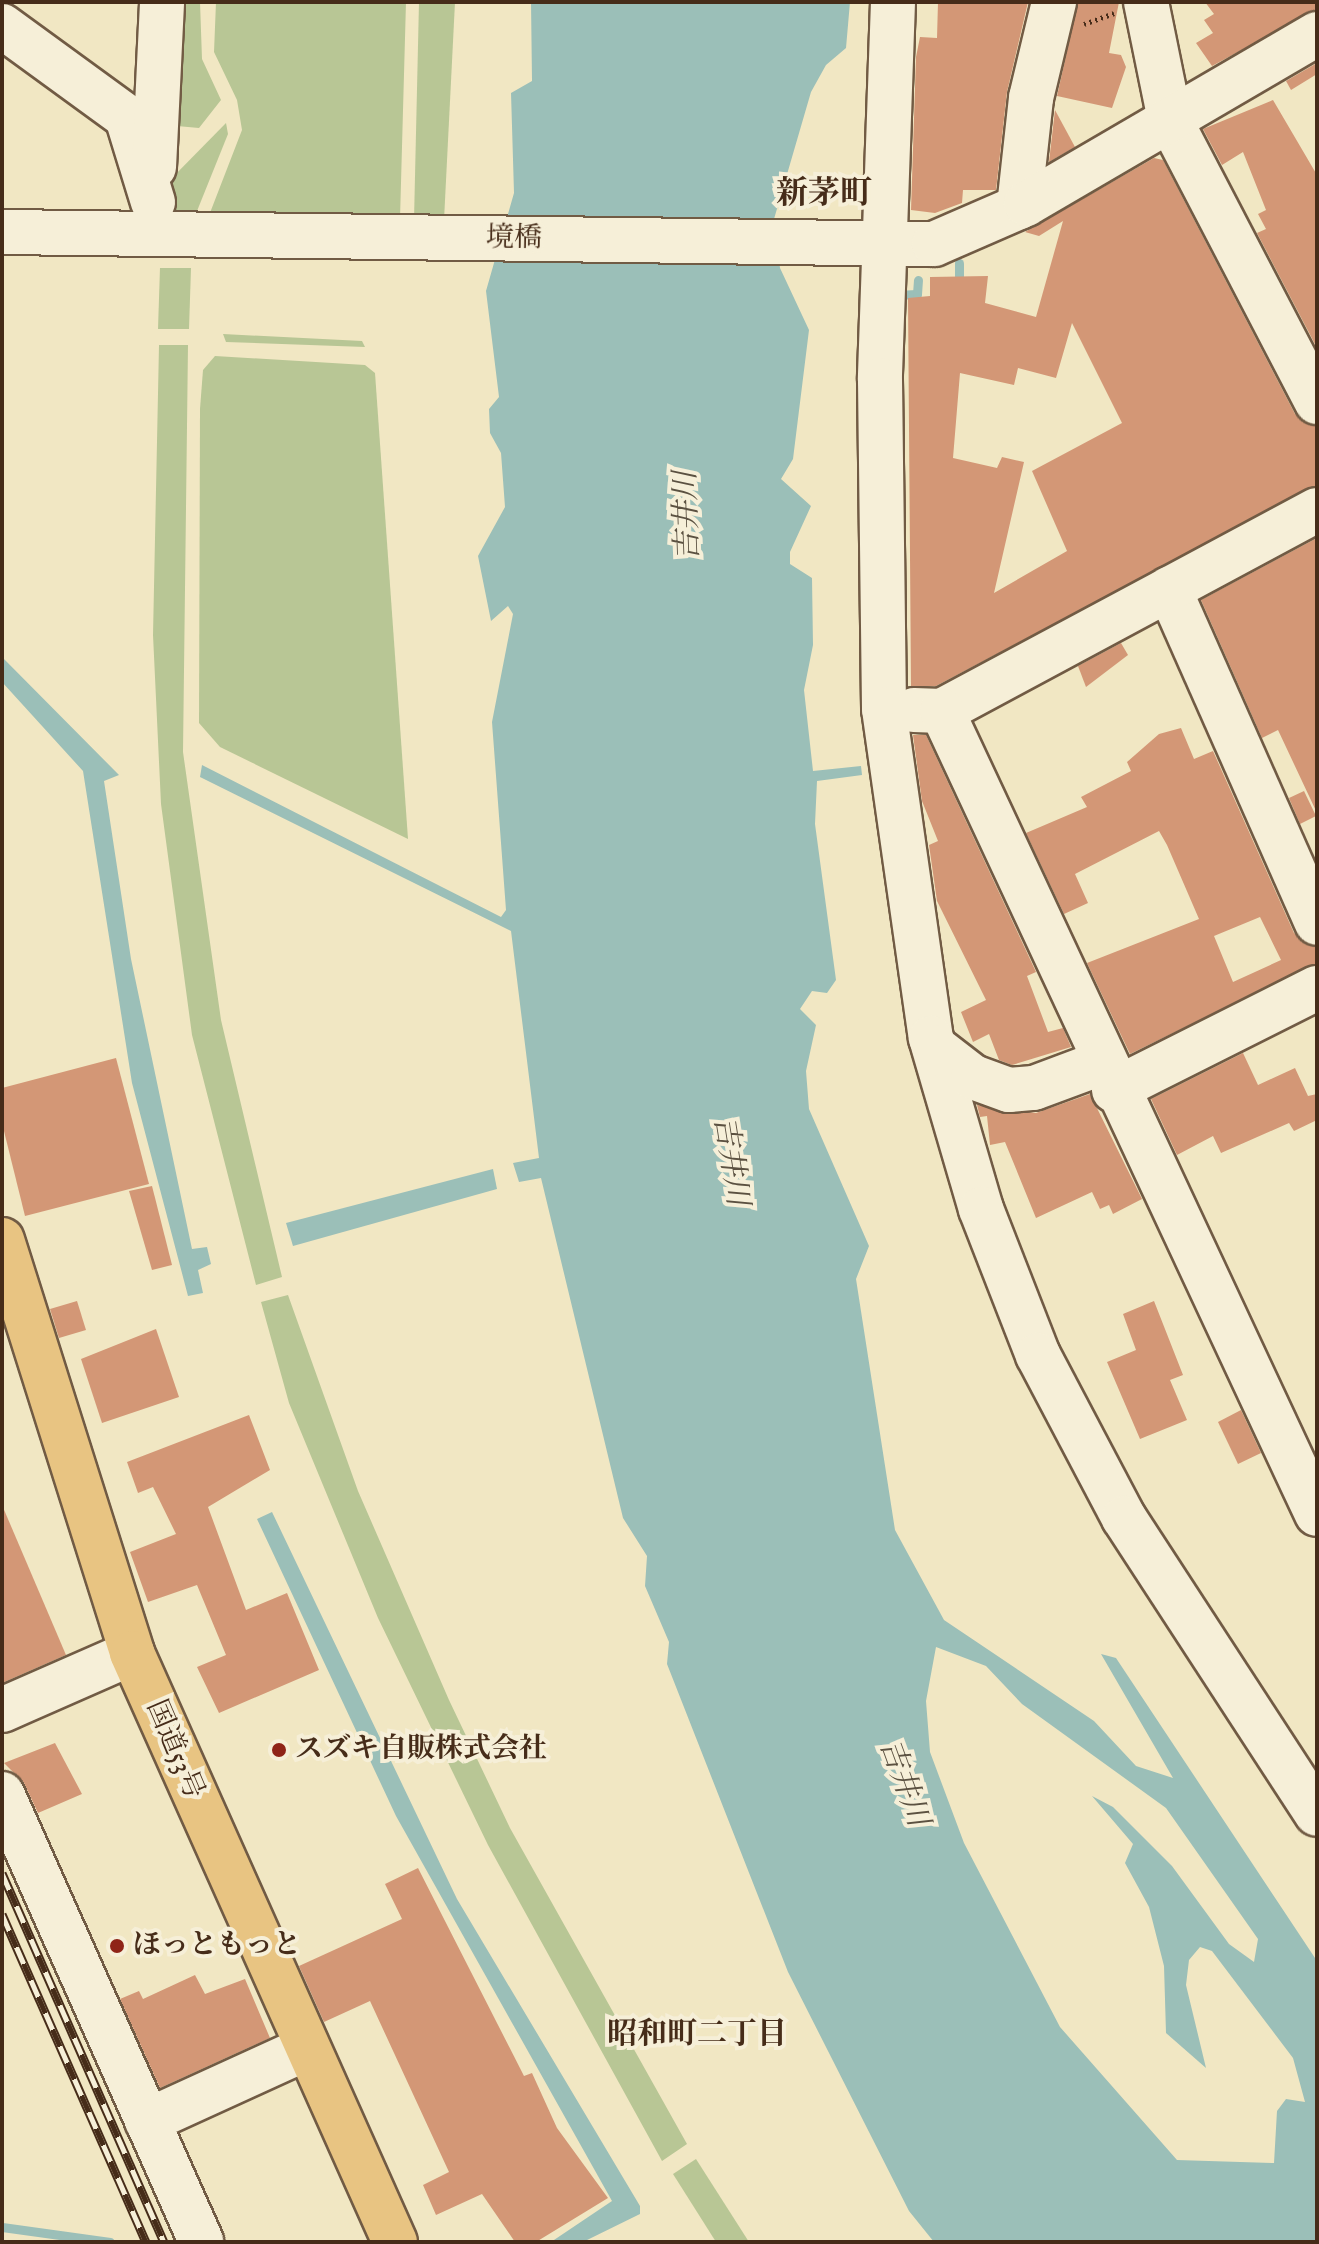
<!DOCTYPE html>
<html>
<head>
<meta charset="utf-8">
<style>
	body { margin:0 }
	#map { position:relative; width:1319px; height:2244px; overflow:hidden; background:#f1e7c3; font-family:"IM FELL English","Noto Serif JP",serif }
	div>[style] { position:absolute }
	.green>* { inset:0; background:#b8c695 }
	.water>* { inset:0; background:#9bbfb8 }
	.stream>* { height:9px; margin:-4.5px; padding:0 4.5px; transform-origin:4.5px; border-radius:4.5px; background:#9bbfb8 }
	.building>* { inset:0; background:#d39776 }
	.path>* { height:5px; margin-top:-2.5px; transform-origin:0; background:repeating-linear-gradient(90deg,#462c19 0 2px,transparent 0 6px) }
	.roads { filter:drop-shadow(2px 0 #715b44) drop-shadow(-2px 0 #715b44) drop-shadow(0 2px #715b44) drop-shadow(0 -2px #715b44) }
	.minor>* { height:44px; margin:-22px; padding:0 22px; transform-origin:22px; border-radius:22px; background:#f6efd8 }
	.highway>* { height:44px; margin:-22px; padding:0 22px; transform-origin:22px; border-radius:22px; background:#e8c482 }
	.rail>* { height:9px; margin-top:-4.5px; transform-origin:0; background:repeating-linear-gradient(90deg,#f6efd8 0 18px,#462c19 0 36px); box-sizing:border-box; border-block:2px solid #462c19 }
	.dots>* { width:22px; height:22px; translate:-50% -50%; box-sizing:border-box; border:4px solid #f6efd8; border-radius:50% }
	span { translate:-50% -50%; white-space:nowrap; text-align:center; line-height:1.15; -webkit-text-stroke:8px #f6efd8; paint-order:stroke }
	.street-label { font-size:28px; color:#462c19 }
	.poi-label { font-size:28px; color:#462c19; font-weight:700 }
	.left { translate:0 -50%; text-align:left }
	.water-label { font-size:30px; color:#5b5141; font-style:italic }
	.neighbourhood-label { font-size:30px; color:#462c19; font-weight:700 }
	.quarter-label { font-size:32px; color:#462c19; font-weight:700 }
	.frame { position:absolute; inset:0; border:4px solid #462c19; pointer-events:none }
</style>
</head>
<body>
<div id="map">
	<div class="green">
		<div style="clip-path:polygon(172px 2px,200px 2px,202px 59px,221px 100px,199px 128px,166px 125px)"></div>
		<div style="clip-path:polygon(216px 2px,406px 2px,400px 219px,208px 218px,242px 130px,237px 100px,214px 52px)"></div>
		<div style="clip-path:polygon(419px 2px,455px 2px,444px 220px,414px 220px)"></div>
		<div style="clip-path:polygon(226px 123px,228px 134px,195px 216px,163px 217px,168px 182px)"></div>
		<div style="clip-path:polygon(160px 268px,191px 268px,189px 329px,158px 329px)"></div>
		<div style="clip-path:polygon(223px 334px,362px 341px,365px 347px,226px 342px)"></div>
		<div style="clip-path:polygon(159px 345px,188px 345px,183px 752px,221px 1020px,282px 1277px,256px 1285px,192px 1035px,161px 804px,153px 635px)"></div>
		<div style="clip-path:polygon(215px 356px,365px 365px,375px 373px,408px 839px,220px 747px,199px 723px,200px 409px,203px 370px)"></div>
		<div style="clip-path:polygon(288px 1295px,358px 1491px,449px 1700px,510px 1828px,687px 2144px,662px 2161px,488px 1845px,378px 1618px,289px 1403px,261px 1302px)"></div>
		<div style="clip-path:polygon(696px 2159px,749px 2242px,716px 2242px,673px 2174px)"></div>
	</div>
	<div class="water">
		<div style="clip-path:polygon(evenodd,531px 2px,850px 2px,846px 48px,826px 65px,811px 92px,774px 219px,780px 268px,809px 330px,793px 459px,781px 479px,811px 506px,790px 552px,790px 564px,812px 578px,813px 645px,804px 690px,813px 771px,861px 766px,862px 775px,817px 781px,815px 824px,836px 980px,827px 993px,812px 991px,800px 1009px,816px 1025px,806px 1071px,809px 1109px,869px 1246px,856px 1279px,895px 1530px,944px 1620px,1094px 1721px,1136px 1766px,1173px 1778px,1101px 1654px,1116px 1658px,1317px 1961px,1317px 2242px,934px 2242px,909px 2211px,788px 1972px,667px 1664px,669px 1642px,645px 1586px,647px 1556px,623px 1518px,541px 1178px,519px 1182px,513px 1163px,539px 1158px,511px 931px,200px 777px,202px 765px,501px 917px,506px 910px,492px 722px,513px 614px,508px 606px,491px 621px,478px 556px,505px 507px,501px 453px,490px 433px,489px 409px,499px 397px,486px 291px,514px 193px,511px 93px,532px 81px,531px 2px,936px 1647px,986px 1666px,1022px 1704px,1166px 1808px,1258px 1939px,1254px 1962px,1229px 1944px,1172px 1866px,1113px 1807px,1092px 1796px,1133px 1844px,1125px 1863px,1149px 1907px,1164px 1966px,1166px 2033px,1206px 2068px,1186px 1985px,1189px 1960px,1200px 1947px,1212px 1951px,1293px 2058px,1305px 2102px,1286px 2099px,1277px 2111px,1274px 2163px,1177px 2160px,1060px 2027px,964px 1843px,930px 1752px,926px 1701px,936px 1647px)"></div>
		<div style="clip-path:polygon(2px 657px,119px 775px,104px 781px,131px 959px,192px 1249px,207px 1247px,211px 1264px,198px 1270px,203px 1293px,188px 1296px,132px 1083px,83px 771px,2px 682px)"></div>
		<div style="clip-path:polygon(493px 1169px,497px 1189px,293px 1246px,286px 1223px)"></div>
		<div style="clip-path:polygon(272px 1512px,457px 1899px,640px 2206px,640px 2214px,583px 2242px,551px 2242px,612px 2201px,396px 1816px,257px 1519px)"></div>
	</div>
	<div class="stream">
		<div style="left:959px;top:263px;width:25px;rotate:90deg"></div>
		<div style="left:896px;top:295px;width:21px;rotate:-3deg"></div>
		<div style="left:917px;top:294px;width:14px;rotate:-86deg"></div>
		<div style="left:2px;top:2227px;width:109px;rotate:7.9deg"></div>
	</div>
	<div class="building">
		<div style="clip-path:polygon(938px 2px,1028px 2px,1007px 92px,996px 190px,963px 190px,962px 203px,935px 213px,911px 210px,916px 57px,920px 37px,937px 38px)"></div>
		<div style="clip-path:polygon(1078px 2px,1119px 2px,1109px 53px,1121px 55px,1126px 67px,1112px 108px,1057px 96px)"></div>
		<div style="clip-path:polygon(1205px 2px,1317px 2px,1317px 9px,1212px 66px,1196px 43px,1213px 33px,1204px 20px,1214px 14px)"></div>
		<div style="clip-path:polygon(1317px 63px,1317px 74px,1291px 90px,1286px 81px)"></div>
		<div style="clip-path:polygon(1273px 100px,1317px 175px,1317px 348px,1257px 233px,1266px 229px,1258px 214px,1266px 210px,1243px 152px,1222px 165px,1203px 129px)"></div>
		<div style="clip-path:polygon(1055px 110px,1075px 147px,1049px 162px)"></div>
		<div style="clip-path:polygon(evenodd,1154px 158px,1163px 160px,1295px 414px,1317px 427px,1317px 485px,936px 686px,911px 686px,908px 298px,930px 296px,930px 277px,988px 276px,985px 303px,1036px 317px,1063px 221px,1039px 236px,1025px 232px,1154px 158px,1072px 323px,1122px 423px,1032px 471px,1067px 551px,994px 593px,1024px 462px,1002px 457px,997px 468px,953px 458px,960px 373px,1014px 385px,1018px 368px,1056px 378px,1072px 323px)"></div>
		<div style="clip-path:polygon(1317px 538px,1317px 813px,1278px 730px,1262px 738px,1201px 600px)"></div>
		<div style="clip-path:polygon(1121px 643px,1128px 655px,1086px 687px,1078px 666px)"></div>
		<div style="clip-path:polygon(evenodd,1181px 728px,1194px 759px,1213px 751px,1294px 933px,1317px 948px,1317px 963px,1130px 1054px,1087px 963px,1199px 919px,1167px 845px,1159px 831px,1075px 874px,1088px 903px,1064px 914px,1026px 833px,1087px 807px,1081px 797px,1131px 771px,1127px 762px,1159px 734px,1181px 728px,1260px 917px,1281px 960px,1233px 982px,1214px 936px,1260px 917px)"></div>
		<div style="clip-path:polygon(913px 735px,926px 735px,1036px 972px,1027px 976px,1048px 1032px,1063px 1028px,1071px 1047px,1012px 1065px,999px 1060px,989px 1034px,973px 1042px,961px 1012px,986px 1000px,937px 901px,929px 845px,938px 841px,922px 801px)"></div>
		<div style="clip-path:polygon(1304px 791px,1316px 816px,1300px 824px,1289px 798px)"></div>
		<div style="clip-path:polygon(1243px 1053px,1258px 1085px,1295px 1068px,1308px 1096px,1317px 1094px,1317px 1120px,1294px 1131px,1289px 1123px,1221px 1153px,1213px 1136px,1177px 1155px,1151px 1099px)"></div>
		<div style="clip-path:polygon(116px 1058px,149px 1184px,25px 1216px,2px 1123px,2px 1088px)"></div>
		<div style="clip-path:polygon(1090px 1094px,1142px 1199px,1113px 1214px,1109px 1205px,1100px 1209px,1092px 1192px,1036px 1218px,1005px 1142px,990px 1145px,987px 1116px,980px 1117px,977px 1105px,1036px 1113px)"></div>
		<div style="clip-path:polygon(152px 1186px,172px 1265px,152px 1270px,129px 1191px)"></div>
		<div style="clip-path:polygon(77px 1301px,86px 1330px,59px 1338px,50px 1309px)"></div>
		<div style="clip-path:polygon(1154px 1301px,1183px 1375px,1170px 1380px,1187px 1420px,1140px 1439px,1107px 1362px,1136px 1350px,1123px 1314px)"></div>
		<div style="clip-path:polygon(156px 1329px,179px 1397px,102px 1423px,81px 1359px)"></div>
		<div style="clip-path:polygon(1241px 1410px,1261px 1453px,1238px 1464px,1218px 1422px)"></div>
		<div style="clip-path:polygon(249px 1415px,270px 1470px,208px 1507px,246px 1610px,287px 1593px,319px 1670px,219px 1713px,197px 1667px,226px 1655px,197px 1585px,148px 1602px,130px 1552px,176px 1534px,153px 1487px,138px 1493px,127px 1462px)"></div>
		<div style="clip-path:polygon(2px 1505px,66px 1655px,2px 1683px)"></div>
		<div style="clip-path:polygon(55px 1743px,82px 1794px,38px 1813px,24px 1783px,4px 1763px)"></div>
		<div style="clip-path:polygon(418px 1868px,524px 2076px,532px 2073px,557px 2128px,608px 2198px,536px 2242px,515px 2242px,482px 2194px,436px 2215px,423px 2185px,449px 2172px,370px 2001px,324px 2022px,299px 1966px,402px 1919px,385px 1884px)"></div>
		<div style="clip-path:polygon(195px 1975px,205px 1994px,245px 1979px,270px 2038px,160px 2088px,120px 1999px,139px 1991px,143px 1999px)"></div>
	</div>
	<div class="path">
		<div style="left:1084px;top:24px;width:32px;rotate:-20deg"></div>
	</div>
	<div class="roads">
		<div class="minor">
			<div style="left:893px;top:2px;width:378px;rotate:92deg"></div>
			<div style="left:880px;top:380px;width:329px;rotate:89.3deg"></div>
			<div style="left:884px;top:709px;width:332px;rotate:81.9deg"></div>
			<div style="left:931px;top:1038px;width:178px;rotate:73.7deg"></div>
			<div style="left:981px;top:1209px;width:157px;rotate:68.7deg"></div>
			<div style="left:1038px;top:1355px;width:184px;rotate:62.2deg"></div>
			<div style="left:1124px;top:1518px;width:353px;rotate:56.9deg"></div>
			<div style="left:1146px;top:2px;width:120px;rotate:78.5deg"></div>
			<div style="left:1170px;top:120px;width:318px;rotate:62.5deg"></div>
			<div style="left:2px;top:26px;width:155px;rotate:36.1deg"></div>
			<div style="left:127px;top:117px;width:89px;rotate:73deg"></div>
			<div style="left:154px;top:167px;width:165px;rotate:-87.2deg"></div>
			<div style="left:1019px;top:207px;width:110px;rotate:-83.7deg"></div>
			<div style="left:1031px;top:98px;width:99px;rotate:-76.5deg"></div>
			<div style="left:2px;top:232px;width:932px;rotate:0.74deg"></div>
			<div style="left:934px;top:244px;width:100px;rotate:-23.5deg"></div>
			<div style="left:1026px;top:204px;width:337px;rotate:-30.3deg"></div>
			<div style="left:1169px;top:589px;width:365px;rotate:66.1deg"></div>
			<div style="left:914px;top:710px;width:28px;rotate:2deg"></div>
			<div style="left:942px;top:711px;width:425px;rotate:-28.2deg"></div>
			<div style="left:942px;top:711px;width:886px;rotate:64.97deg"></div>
			<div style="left:934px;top:1047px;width:49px;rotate:37.6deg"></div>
			<div style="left:973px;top:1077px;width:38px;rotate:20deg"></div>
			<div style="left:1009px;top:1090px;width:25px;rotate:-5deg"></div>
			<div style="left:1034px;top:1088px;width:72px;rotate:-20.5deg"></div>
			<div style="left:1114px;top:1090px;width:227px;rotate:-26.7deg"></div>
			<div style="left:2px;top:1710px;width:142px;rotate:-23.7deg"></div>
			<div style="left:2px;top:1794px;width:490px;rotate:66deg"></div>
			<div style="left:147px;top:2121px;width:171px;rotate:-24.5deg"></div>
		</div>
		<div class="highway">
			<div style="left:2px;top:1240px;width:433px;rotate:72.5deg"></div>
			<div style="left:132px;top:1653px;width:645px;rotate:65.94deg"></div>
		</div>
	</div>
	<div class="rail">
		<div style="left:2px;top:1873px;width:403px;rotate:66.3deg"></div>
		<div style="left:2px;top:1914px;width:358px;rotate:66.3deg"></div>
	</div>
	<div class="dots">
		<div style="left:279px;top:1750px;background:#8f2418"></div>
		<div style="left:117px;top:1946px;background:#8f2418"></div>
	</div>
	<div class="street-label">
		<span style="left:514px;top:239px;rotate:1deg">境橋</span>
		<span style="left:174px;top:1750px;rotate:67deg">国道53号</span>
	</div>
	<div class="poi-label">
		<span class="left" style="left:295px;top:1750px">スズキ自販株式会社</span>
		<span class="left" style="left:133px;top:1946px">ほっともっと</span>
	</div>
	<div class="water-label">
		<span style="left:688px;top:516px;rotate:-92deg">吉井川</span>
		<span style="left:730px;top:1161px;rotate:81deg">吉井川</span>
		<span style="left:903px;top:1783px;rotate:70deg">吉井川</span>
	</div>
	<div class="neighbourhood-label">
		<span style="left:697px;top:2035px">昭和町二丁目</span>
	</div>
	<div class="quarter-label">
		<span style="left:824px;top:195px">新茅町</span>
	</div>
	<div class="frame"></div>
</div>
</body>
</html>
